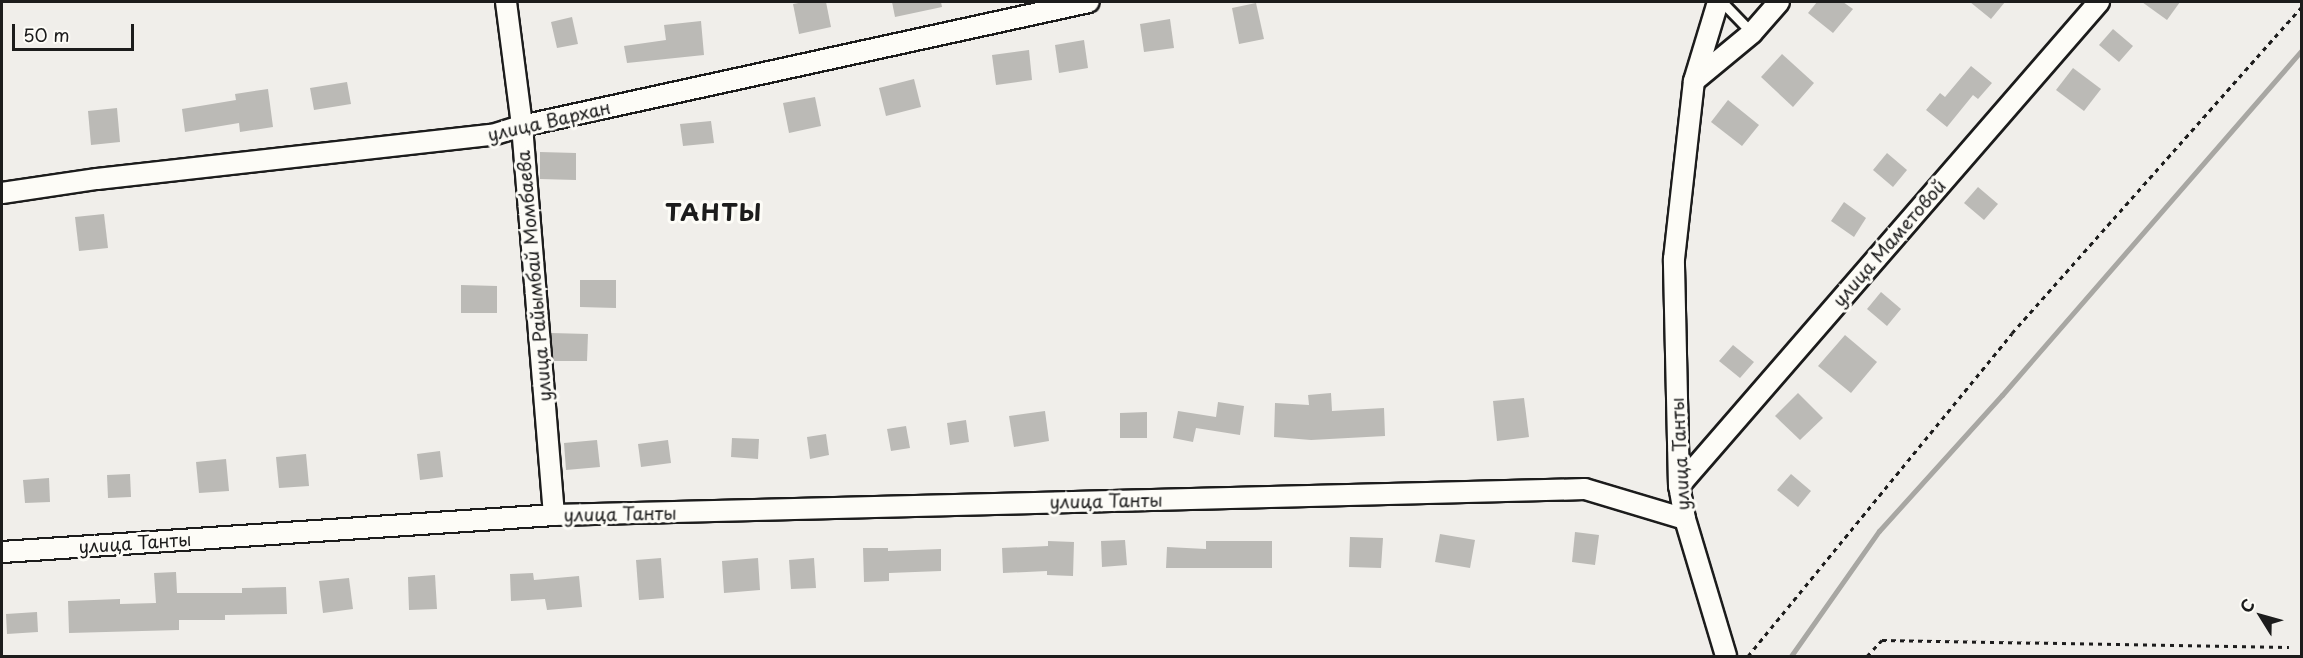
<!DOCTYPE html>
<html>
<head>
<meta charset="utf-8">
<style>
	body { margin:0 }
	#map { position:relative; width:2303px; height:658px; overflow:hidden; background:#f0eeea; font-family:"Playpen Sans",sans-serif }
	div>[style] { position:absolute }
	.stream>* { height:5px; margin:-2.5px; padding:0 2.5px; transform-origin:2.5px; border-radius:2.5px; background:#a8a7a3 }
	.building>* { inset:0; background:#bbbab6 }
	.path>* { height:3px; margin-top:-1.5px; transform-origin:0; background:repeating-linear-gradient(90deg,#1c1c1c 0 4.5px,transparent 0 9px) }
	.roads { filter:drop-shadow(2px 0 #1c1c1c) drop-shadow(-2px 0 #1c1c1c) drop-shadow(0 2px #1c1c1c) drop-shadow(0 -2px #1c1c1c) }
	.service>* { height:9px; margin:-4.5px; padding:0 4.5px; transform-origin:4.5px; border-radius:4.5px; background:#fdfcf7 }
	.minor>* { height:20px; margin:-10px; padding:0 10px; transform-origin:10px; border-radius:10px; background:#fdfcf7 }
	span { translate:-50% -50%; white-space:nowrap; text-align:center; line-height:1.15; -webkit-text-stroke:6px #fdfcf7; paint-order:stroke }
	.street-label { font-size:18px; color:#1c1c1c }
	.district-label { font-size:24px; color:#1c1c1c; font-weight:700; letter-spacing:1.5px }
	.frame { position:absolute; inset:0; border:3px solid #1c1c1c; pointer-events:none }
	.north { position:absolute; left:2231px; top:586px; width:60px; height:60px; -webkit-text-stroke:4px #fdfcf7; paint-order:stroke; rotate:307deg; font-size:16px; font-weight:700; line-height:24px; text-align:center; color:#1c1c1c }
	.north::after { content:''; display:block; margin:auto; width:21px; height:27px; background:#1c1c1c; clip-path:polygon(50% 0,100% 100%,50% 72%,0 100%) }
	.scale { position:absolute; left:12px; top:24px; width:122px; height:27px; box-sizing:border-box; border:3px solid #1c1c1c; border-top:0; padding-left:8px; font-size:18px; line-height:21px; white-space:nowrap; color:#1c1c1c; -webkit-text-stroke:4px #fdfcf7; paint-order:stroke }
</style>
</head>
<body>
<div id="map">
	<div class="stream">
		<div style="left:1791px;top:656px;width:153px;rotate:-54.9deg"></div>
		<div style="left:1879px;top:531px;width:183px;rotate:-47.9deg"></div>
		<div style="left:2002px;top:395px;width:457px;rotate:-49deg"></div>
	</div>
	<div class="building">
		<div style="clip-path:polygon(804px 2px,826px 2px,831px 27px,799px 34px,793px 4px)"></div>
		<div style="clip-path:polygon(892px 2px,941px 2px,942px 7px,895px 17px)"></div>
		<div style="clip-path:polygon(1817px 2px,1843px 2px,1853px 9px,1833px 33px,1808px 13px)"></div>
		<div style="clip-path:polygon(1970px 2px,2005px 2px,1991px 19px)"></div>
		<div style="clip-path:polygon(2142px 2px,2180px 2px,2167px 20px)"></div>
		<div style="clip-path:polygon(1256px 3px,1264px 39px,1239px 44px,1232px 8px)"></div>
		<div style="clip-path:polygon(572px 17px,578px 44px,557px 48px,551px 22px)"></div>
		<div style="clip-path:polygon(1170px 19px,1174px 48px,1144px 52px,1140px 24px)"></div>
		<div style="clip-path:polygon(701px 21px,704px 55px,627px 63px,624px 46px,666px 40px,664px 25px)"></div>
		<div style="clip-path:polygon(2113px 29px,2133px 46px,2119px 62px,2099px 45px)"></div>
		<div style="clip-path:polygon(1084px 40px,1088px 68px,1059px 73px,1055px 45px)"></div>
		<div style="clip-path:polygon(1029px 50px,1032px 80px,996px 85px,992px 55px)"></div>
		<div style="clip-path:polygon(1782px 54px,1814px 83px,1793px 107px,1761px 77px)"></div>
		<div style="clip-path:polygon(1971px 66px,1992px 83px,1978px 99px,1973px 95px,1947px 127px,1926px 110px,1940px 93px,1945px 97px)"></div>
		<div style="clip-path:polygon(2073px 68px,2101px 89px,2084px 111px,2056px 90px)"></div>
		<div style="clip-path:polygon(914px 79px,921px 107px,886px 116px,879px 88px)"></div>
		<div style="clip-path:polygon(347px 82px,351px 104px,314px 110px,310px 88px)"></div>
		<div style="clip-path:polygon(268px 89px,273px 127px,240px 132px,239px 123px,185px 132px,182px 109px,236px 100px,235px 94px)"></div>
		<div style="clip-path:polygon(815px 97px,821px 126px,789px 133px,783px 103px)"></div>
		<div style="clip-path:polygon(1728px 100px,1759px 125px,1742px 146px,1711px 122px)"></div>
		<div style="clip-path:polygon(117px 108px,120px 142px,91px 145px,88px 111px)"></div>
		<div style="clip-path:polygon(711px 121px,714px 143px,683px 146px,680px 124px)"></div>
		<div style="clip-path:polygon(540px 152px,576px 153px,576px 180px,540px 179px)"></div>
		<div style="clip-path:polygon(1887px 153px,1907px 170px,1893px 187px,1873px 170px)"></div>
		<div style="clip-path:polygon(1978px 187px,1998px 204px,1984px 220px,1964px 203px)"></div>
		<div style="clip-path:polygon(1844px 202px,1866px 218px,1854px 237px,1831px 221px)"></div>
		<div style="clip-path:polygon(104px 214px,108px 248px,79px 251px,75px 217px)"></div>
		<div style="clip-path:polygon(580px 280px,616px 280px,616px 308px,580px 307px)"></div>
		<div style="clip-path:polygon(461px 285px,497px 286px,497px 313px,461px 313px)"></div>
		<div style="clip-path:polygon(1881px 292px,1901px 309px,1887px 326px,1867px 309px)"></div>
		<div style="clip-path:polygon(551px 333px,588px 334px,587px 361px,553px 361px)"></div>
		<div style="clip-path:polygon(1845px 335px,1877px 362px,1851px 393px,1818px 366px)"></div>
		<div style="clip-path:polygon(1733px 345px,1754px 362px,1740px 378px,1719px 361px)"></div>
		<div style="clip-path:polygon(1331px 393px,1332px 411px,1384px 408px,1385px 436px,1311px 440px,1274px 437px,1275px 403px,1309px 405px,1308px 395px)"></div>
		<div style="clip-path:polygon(1798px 393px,1823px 418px,1800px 440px,1775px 416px)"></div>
		<div style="clip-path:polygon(1524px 398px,1529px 437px,1497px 441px,1493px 401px)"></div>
		<div style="clip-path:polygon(1218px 402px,1244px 406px,1240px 435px,1196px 428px,1193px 442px,1173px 438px,1178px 411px,1216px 417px)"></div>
		<div style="clip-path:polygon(1045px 411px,1049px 441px,1014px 447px,1009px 416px)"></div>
		<div style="clip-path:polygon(1147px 412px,1147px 438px,1120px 438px,1120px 413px)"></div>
		<div style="clip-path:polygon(966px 420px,969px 442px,950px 445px,947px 423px)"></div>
		<div style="clip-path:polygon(906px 426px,910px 448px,891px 451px,887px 429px)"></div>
		<div style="clip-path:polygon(826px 434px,829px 455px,810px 459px,807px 437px)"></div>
		<div style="clip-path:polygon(732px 438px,759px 439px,758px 459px,731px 457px)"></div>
		<div style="clip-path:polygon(597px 440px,600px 467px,566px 470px,564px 443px)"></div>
		<div style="clip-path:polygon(668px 440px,671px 463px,641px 467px,638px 444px)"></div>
		<div style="clip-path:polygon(440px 451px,443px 477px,420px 480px,417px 454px)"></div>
		<div style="clip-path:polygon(306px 454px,309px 486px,279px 488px,276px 457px)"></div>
		<div style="clip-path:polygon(226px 459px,229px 491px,199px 493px,196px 462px)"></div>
		<div style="clip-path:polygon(130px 474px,131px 497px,108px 498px,107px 475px)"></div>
		<div style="clip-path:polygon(1791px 474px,1811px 491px,1798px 507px,1777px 490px)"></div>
		<div style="clip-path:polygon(49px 478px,50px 502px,25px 503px,23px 480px)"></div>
		<div style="clip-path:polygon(1575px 532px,1599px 535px,1595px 565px,1572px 562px)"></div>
		<div style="clip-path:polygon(1440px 534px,1475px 540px,1470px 568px,1435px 562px)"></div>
		<div style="clip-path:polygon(1350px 537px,1383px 538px,1381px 568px,1349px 567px)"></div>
		<div style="clip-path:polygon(1125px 540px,1127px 565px,1102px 567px,1101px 541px)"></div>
		<div style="clip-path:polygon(1048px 541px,1074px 542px,1073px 576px,1047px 575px,1047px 571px,1003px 573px,1002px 548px,1048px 546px)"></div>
		<div style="clip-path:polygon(1206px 541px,1272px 541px,1272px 568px,1166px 568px,1167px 547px,1206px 549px)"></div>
		<div style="clip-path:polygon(863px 548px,888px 548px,888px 551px,941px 549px,941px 571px,889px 573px,889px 581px,864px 582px)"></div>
		<div style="clip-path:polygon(661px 558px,664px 598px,639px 600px,636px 560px)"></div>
		<div style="clip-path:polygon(758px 558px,760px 590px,724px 593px,722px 561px)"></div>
		<div style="clip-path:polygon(814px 558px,816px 588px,791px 589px,789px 560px)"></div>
		<div style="clip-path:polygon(176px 572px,177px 593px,242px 593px,242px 588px,286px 587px,287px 614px,225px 615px,225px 620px,179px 620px,179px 630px,69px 633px,68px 601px,120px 599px,120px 604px,156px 603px,154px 573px)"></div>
		<div style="clip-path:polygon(533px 573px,534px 580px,579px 576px,582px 607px,547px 610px,545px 599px,511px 601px,510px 574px)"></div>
		<div style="clip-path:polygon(435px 575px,437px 609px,409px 610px,408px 577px)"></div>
		<div style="clip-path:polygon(349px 578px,353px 609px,323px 613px,319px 581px)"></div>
		<div style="clip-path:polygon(37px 612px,38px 632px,7px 634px,6px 614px)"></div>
	</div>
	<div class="path">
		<div style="left:1748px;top:656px;width:417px;rotate:-50.7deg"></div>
		<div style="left:2012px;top:333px;width:437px;rotate:-48.4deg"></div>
		<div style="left:1867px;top:656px;width:22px;rotate:-47deg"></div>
		<div style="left:1882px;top:640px;width:407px;rotate:1deg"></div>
	</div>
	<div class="roads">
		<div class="service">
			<div style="left:1722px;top:2px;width:43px;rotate:45.9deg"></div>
		</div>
		<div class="minor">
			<div style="left:506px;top:2px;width:125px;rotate:82.6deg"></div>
			<div style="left:522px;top:126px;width:390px;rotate:85.3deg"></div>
			<div style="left:1694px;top:81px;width:75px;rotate:-39.6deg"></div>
			<div style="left:1752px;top:33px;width:41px;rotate:-48.9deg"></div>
			<div style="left:2px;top:193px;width:96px;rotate:-8.4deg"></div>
			<div style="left:97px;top:179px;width:397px;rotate:-6.4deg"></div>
			<div style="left:492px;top:135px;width:31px;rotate:-17deg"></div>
			<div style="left:522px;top:126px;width:580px;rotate:-12.34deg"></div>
			<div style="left:1679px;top:486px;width:641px;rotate:-49.05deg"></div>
			<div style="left:1685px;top:519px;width:143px;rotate:73.3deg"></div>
			<div style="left:2px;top:552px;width:553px;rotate:-3.83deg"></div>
			<div style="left:554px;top:515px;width:1031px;rotate:-1.44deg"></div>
			<div style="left:1585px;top:489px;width:104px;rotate:16.7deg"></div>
			<div style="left:1685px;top:519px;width:34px;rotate:-100deg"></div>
			<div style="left:1679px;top:486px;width:227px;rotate:-91.3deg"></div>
			<div style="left:1674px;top:259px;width:179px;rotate:-83.6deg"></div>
			<div style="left:1694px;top:81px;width:83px;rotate:-73.1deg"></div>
		</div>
	</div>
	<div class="street-label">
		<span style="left:549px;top:121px;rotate:-13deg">улица Вархан</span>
		<span style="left:1889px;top:243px;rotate:-49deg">улица Маметовой</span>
		<span style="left:534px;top:276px;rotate:-95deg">улица Райымбай Момбаева</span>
		<span style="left:1680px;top:454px;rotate:-93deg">улица Танты</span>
		<span style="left:1106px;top:501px;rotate:-1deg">улица Танты</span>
		<span style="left:620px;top:514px;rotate:-1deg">улица Танты</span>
		<span style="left:135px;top:543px;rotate:-4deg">улица Танты</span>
	</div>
	<div class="district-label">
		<span style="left:714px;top:212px">ТАНТЫ</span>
	</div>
	<div class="frame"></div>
	<div class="north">С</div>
	<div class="scale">50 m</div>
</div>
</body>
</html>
